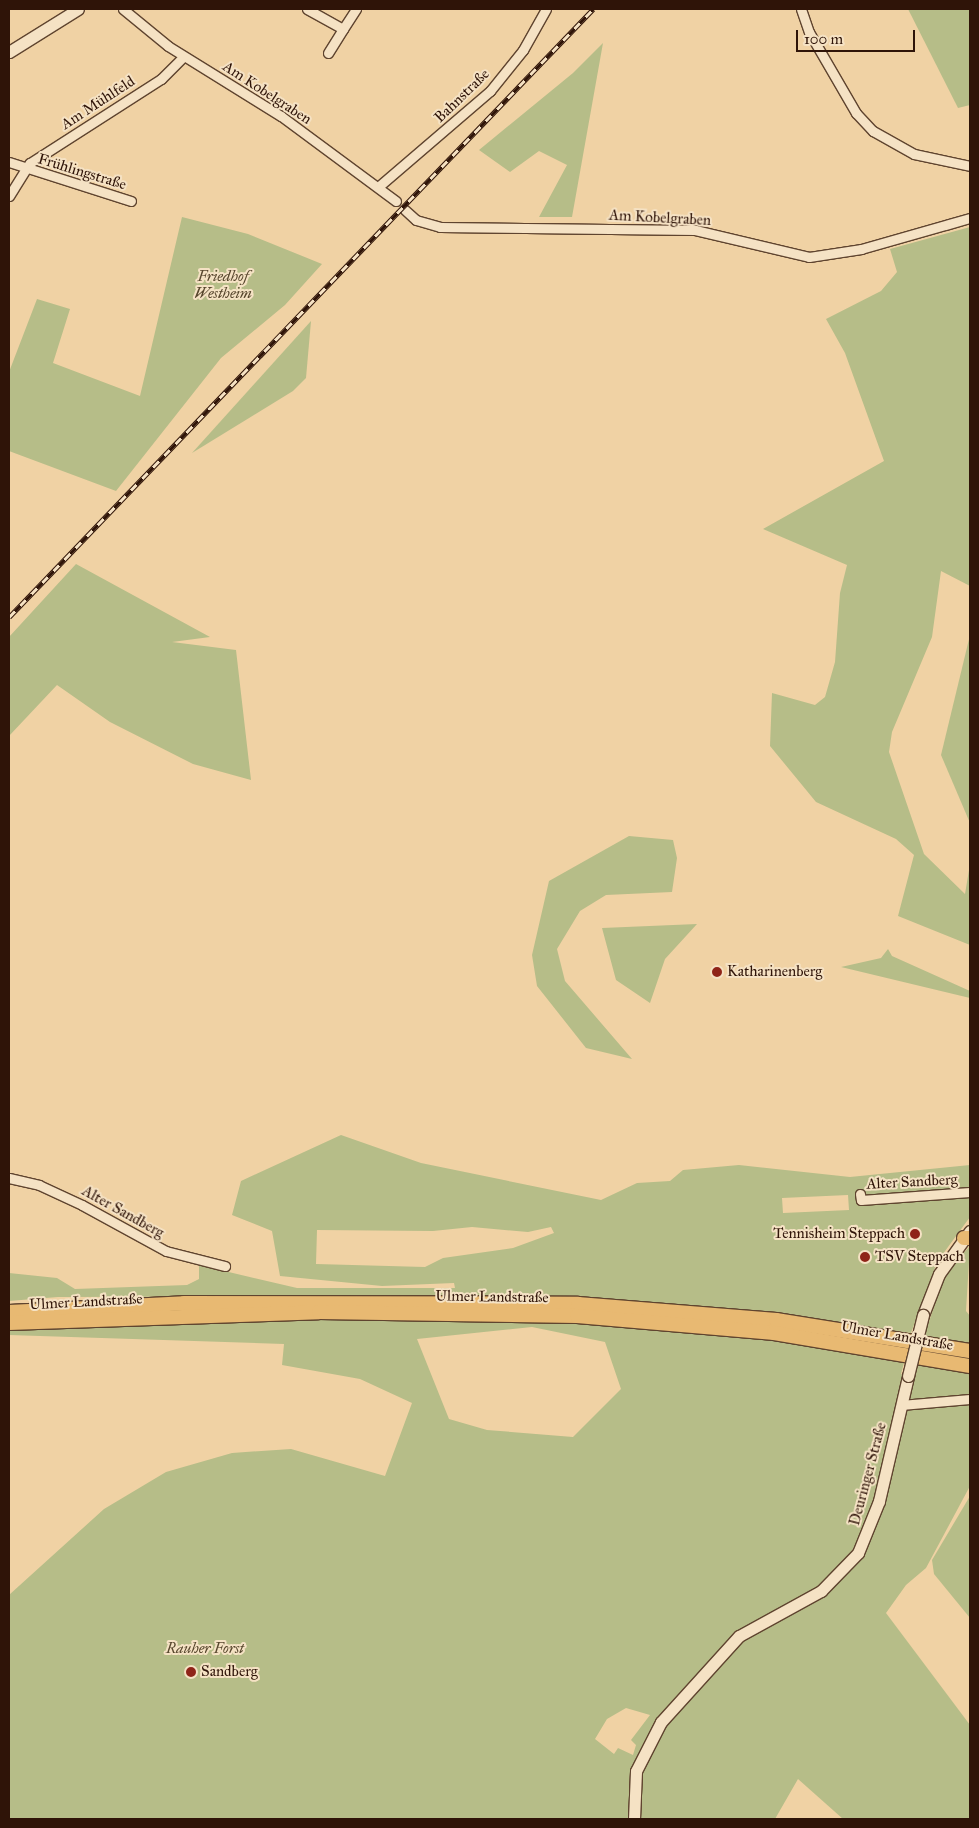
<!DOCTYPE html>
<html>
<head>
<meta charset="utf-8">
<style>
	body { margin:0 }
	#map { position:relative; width:979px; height:1828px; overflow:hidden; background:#f0d2a4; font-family:"IM FELL Great Primer",serif }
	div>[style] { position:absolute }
	.green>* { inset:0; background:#b6bd88 }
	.roads { filter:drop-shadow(1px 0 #5f442f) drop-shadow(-1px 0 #5f442f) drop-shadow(0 1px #5f442f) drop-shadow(0 -1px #5f442f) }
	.minor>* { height:9px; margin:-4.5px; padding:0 4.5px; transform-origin:4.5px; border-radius:4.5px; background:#f5e2c4 }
	.tertiary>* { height:11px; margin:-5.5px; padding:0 5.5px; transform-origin:5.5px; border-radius:5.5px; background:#f5e2c4 }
	.primary>* { height:14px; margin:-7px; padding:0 7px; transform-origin:7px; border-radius:7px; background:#e8b972 }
	.rail>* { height:4.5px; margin-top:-2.25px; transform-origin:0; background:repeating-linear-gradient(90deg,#f5e2c4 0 8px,#2f1408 0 16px); box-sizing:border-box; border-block:1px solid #2f1408 }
	.bridges { filter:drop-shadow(1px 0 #5f442f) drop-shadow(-1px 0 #5f442f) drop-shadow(0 1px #5f442f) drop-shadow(0 -1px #5f442f) }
	.tertiary-bridge>* { height:11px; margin:-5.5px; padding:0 5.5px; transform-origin:5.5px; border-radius:5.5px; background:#f5e2c4 }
	.dots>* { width:14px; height:14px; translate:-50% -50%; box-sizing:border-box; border:2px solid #f5e2c4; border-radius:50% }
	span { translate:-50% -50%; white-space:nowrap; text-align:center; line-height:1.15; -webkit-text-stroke:4px #f5e2c4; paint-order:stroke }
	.street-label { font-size:15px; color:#2f1408 }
	.park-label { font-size:15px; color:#58472e; font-style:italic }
	.poi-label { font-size:15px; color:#2f1408 }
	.left { translate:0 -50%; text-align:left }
	.right { translate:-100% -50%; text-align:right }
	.frame { position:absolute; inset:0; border:10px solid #2f1408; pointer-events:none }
	.scale { position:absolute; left:796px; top:30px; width:119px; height:22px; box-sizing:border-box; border:2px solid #2f1408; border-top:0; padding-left:6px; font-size:15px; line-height:18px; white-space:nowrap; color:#2f1408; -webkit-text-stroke:4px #f5e2c4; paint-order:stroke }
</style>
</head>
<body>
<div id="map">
	<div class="green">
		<div style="clip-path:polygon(908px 9px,970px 9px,970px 105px,958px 108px)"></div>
		<div style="clip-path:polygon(603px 43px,572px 217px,539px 217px,567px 165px,539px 151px,510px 172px,479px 150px,573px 73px)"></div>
		<div style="clip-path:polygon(182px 217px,248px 234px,322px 264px,285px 305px,221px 358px,116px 491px,9px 451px,9px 372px,37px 299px,70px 309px,53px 363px,140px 396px)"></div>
		<div style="clip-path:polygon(970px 227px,970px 586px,941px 571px,932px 637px,892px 732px,889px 752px,924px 854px,965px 894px,970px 864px,970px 945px,898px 916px,914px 855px,896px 839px,816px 802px,770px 746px,772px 693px,815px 705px,825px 697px,835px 662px,840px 593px,847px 565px,763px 529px,884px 461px,845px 353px,826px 319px,881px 291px,897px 272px,890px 249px)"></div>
		<div style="clip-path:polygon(311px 321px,306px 378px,293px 391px,192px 453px)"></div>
		<div style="clip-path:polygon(76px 564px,210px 637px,172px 642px,236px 650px,251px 780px,193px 764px,110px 722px,57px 685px,9px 736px,9px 637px)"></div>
		<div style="clip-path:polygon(970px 635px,970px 823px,941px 755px)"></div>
		<div style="clip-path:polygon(629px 836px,673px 840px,677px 858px,672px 892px,606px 895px,580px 911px,557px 949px,565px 981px,632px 1059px,586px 1048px,537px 986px,532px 955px,549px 881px)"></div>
		<div style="clip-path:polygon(697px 924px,665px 959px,650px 1003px,616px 980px,602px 928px)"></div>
		<div style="clip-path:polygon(888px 949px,892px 956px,970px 991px,970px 998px,841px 967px,881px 958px)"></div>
		<div style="clip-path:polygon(evenodd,341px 1135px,421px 1163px,601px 1200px,637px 1183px,670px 1181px,683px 1170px,739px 1165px,850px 1177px,970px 1165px,970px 1217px,937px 1262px,911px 1333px,741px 1310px,541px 1296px,58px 1297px,9px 1301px,9px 1273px,57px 1278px,75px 1289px,187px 1285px,199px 1279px,199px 1265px,297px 1288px,455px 1288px,454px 1283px,382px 1286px,280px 1276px,272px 1231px,232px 1215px,241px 1181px,341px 1135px,848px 1195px,849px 1210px,783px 1213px,782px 1198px,848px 1195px,341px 1135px,472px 1227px,528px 1232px,551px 1227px,554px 1233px,513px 1248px,443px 1258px,425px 1267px,316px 1264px,317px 1230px,433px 1231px,472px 1227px)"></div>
		<div style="clip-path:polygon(970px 1246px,966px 1311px,970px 1316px,970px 1345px,924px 1336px,946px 1272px)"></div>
		<div style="clip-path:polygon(evenodd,392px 1318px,557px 1319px,790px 1340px,905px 1359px,901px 1374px,914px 1377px,918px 1362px,970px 1374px,970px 1486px,926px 1568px,906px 1585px,886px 1613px,970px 1725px,970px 1819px,843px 1819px,798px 1779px,775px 1819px,9px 1819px,9px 1595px,104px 1509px,166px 1472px,232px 1453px,291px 1449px,385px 1476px,412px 1403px,360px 1379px,282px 1365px,284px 1344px,9px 1335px,9px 1328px,149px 1321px,392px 1318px,532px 1327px,605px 1342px,621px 1389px,573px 1437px,487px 1430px,449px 1419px,417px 1339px,532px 1327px,392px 1318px,626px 1708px,650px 1715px,631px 1740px,636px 1745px,633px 1755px,618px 1748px,614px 1754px,595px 1739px,607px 1719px,626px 1708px)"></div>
		<div style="clip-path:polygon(970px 1496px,970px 1618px,934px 1574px,932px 1560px)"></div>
	</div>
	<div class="roads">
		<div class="minor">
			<div style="left:123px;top:9px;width:58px;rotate:39.4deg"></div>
			<div style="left:168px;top:46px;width:133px;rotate:31.8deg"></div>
			<div style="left:281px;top:116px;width:143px;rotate:36.5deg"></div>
			<div style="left:307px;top:9px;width:41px;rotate:29.1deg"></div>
			<div style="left:343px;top:29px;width:24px;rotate:-57deg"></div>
			<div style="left:801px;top:9px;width:24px;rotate:71deg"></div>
			<div style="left:809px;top:32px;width:94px;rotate:59.9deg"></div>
			<div style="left:856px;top:113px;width:25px;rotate:47deg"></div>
			<div style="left:873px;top:131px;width:47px;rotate:29.3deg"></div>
			<div style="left:914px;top:154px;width:57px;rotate:12.1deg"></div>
			<div style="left:328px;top:53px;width:28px;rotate:-58deg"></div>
			<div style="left:9px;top:162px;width:128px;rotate:17.7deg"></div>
			<div style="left:378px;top:187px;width:148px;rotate:-40.6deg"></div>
			<div style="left:490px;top:91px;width:53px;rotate:-51.2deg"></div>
			<div style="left:523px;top:50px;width:47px;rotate:-60.7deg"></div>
			<div style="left:9px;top:196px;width:39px;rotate:-58deg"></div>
			<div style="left:30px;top:163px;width:156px;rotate:-32.7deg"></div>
			<div style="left:161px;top:79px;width:31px;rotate:-45deg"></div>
			<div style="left:405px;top:210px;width:15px;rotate:42deg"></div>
			<div style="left:416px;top:220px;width:25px;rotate:16deg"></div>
			<div style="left:440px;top:227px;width:255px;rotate:0.7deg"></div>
			<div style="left:695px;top:230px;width:117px;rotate:13.3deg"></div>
			<div style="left:809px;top:257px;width:53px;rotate:-8.7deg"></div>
			<div style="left:861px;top:249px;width:113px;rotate:-15.9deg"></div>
			<div style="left:9px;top:1178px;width:31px;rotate:13deg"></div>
			<div style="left:39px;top:1185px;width:47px;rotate:24.9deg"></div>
			<div style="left:82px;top:1205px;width:96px;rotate:28.7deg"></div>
			<div style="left:166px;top:1251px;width:61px;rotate:14.3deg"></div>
			<div style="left:860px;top:1194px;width:6px;rotate:81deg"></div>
			<div style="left:861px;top:1200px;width:109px;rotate:-4.2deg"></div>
			<div style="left:901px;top:1405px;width:69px;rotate:-5deg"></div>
		</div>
		<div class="tertiary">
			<div style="left:9px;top:52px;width:81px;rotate:-31.9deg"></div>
			<div style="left:923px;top:1315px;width:44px;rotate:-68.7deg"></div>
			<div style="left:939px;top:1274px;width:53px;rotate:-54.2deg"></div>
			<div style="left:634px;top:1819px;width:48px;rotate:-87.6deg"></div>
			<div style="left:636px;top:1771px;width:55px;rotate:-63deg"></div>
			<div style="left:661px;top:1722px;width:116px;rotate:-47.8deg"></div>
			<div style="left:739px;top:1636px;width:94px;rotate:-28.8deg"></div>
			<div style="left:821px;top:1591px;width:53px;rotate:-45.8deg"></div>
			<div style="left:858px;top:1553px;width:56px;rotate:-68deg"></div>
			<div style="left:879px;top:1501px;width:128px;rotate:-76.9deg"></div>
		</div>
		<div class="primary">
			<div style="left:964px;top:1238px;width:6px"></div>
			<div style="left:9px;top:1312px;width:175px;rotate:-2.9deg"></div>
			<div style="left:184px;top:1303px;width:394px;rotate:0.1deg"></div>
			<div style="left:578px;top:1304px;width:199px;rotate:4.6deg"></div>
			<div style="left:776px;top:1320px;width:196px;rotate:9.1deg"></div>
			<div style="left:9px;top:1323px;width:310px;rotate:-2deg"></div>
			<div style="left:319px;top:1312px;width:258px;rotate:0.9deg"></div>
			<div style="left:577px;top:1316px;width:198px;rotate:4.9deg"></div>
			<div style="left:774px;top:1333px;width:199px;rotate:9.6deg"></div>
		</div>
	</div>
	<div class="rail">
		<div style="left:9px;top:617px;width:843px;rotate:-46.15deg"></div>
	</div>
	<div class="bridges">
		<div class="tertiary-bridge">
			<div style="left:908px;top:1376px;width:63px;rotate:-76.2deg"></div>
		</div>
	</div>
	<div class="dots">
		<div style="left:717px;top:972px;background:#8f2418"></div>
		<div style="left:915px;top:1234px;background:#8f2418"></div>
		<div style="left:865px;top:1257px;background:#8f2418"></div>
		<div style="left:191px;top:1672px;background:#8f2418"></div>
	</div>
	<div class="street-label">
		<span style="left:267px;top:93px;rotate:33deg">Am Kobelgraben</span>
		<span style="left:462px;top:96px;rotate:-44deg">Bahnstraße</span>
		<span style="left:98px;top:103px;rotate:-33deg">Am Mühlfeld</span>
		<span style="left:82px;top:172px;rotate:17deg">Frühlingstraße</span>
		<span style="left:660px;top:218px;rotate:3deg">Am Kobelgraben</span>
		<span style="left:912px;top:1182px;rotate:-3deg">Alter Sandberg</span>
		<span style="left:123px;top:1212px;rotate:29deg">Alter Sandberg</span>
		<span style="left:492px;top:1297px;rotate:1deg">Ulmer Landstraße</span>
		<span style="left:86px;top:1302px;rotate:-3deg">Ulmer Landstraße</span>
		<span style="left:897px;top:1336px;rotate:10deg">Ulmer Landstraße</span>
		<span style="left:868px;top:1474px;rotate:-75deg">Deuringer Straße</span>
	</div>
	<div class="park-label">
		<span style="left:223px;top:285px">Friedhof<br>Westheim</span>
		<span style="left:205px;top:1649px">Rauher Forst</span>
	</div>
	<div class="poi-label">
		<span class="left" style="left:727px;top:972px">Katharinenberg</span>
		<span class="right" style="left:905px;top:1234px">Tennisheim Steppach</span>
		<span class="left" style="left:875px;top:1257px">TSV Steppach</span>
		<span class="left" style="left:201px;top:1672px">Sandberg</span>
	</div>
	<div class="frame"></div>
	<div class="scale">100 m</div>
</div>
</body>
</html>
